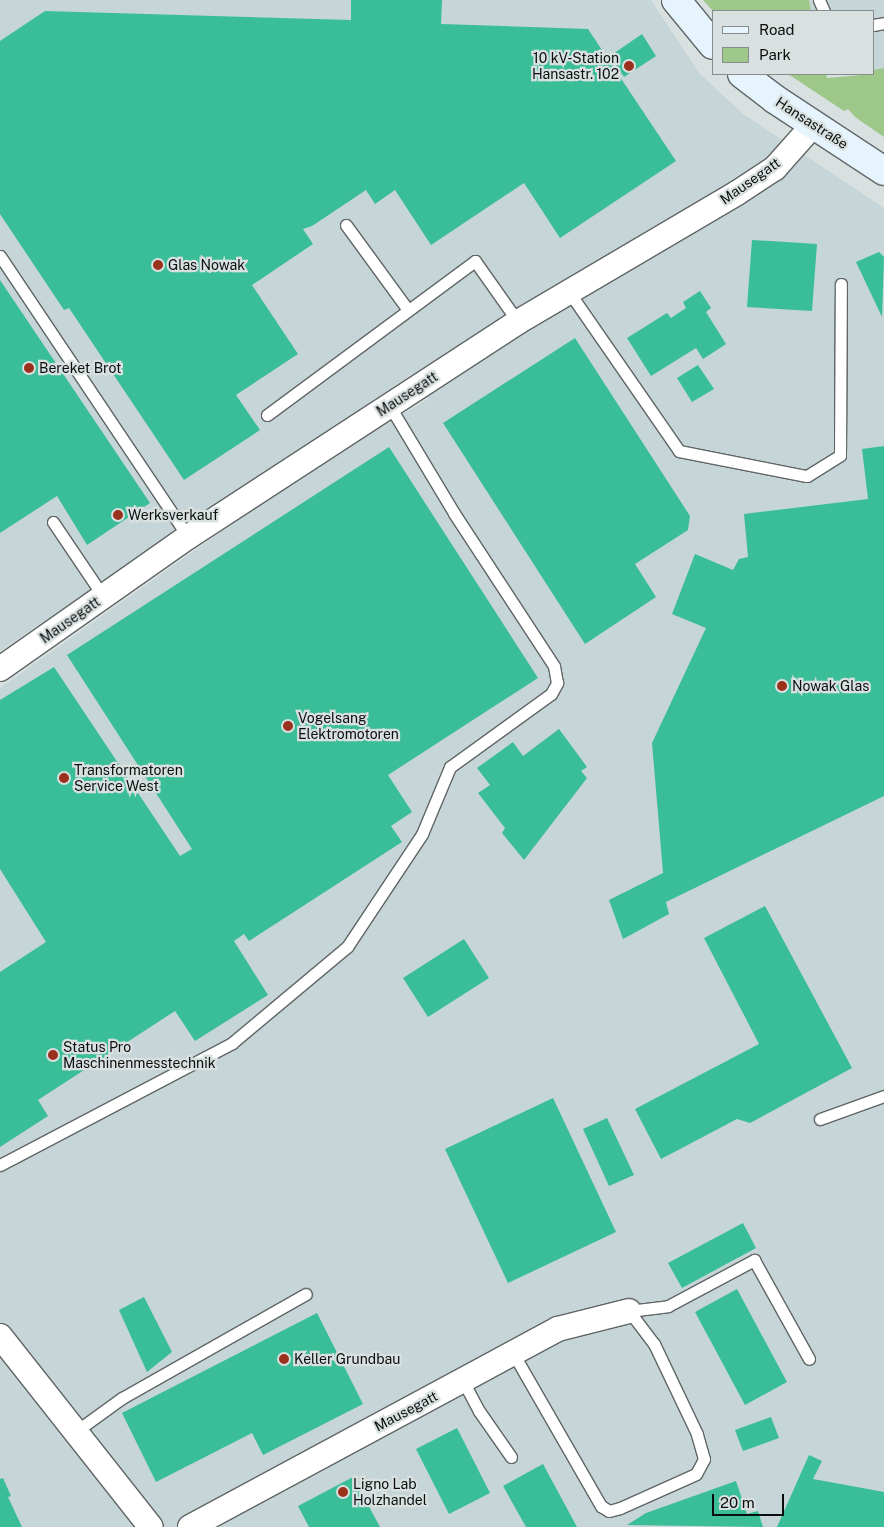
<!DOCTYPE html>
<html>
<head>
<meta charset="utf-8">
<style>
	body { margin:0 }
	#map { position:relative; width:884px; height:1527px; overflow:hidden; background:#d9e0e0; font-family:"Public Sans",sans-serif }
	div>[style] { position:absolute }
	.built>* { inset:0; background:#c6d5d7 }
	.green>* { inset:0; background:#9ec889 }
	.building>* { inset:0; background:#39be98 }
	.roads { filter:drop-shadow(1px 0 #606566) drop-shadow(-1px 0 #606566) drop-shadow(0 1px #606566) drop-shadow(0 -1px #606566) }
	.lane>* { height:11px; margin:-5.5px; padding:0 5.5px; transform-origin:5.5px; border-radius:5.5px; background:#fff }
	.street>* { height:24px; margin:-12px; padding:0 12px; transform-origin:12px; border-radius:12px; background:#fff }
	.secondary>* { height:28px; margin:-14px; padding:0 14px; transform-origin:14px; border-radius:14px; background:#e6f4fe }
	.dots>* { width:14px; height:14px; translate:-50% -50%; box-sizing:border-box; border:2px solid #d9e0e0; border-radius:50% }
	span { translate:-50% -50%; white-space:nowrap; text-align:center; line-height:1.15; -webkit-text-stroke:4.5px #d9e0e0; paint-order:stroke }
	.poi-label { font-size:14px; color:#0c0e0e }
	.right { translate:-100% -50%; text-align:right }
	.left { translate:0 -50%; text-align:left }
	.street-label { font-size:14px; color:#0c0e0e }
	.legend { position:absolute; left:712px; top:10px; width:162px; height:65px; box-sizing:border-box; background:#d9e0e0; border:1px solid #878c8c; margin:0; padding:6px 9px; list-style:none; font-size:15px; color:#0c0e0e }
	.legend li { display:flex; align-items:center; gap:10px; height:25px }
	.legend b { width:25px; border:1px solid #878c8c }
	.scale { position:absolute; left:712px; top:1494px; width:72px; height:22px; box-sizing:border-box; border:2px solid #0c0e0e; border-top:0; padding-left:6px; font-size:15px; line-height:18px; white-space:nowrap; color:#0c0e0e; -webkit-text-stroke:4px #d9e0e0; paint-order:stroke }
</style>
</head>
<body>
<div id="map">
	<div class="built">
		<div style="clip-path:polygon(0 0,651px 0,699px 73px,742px 113px,884px 208px,884px 1527px,0 1527px,0 688px,304px 473px,428px 399px,412px 374px,0 651px)"></div>
		<div style="clip-path:polygon(809px 0,884px 0,884px 68px,873px 70px,873px 11px,811px 11px)"></div>
	</div>
	<div class="green">
		<div style="clip-path:polygon(703px 0,809px 0,811px 11px,713px 11px)"></div>
		<div style="clip-path:polygon(884px 68px,884px 137px,855px 117px,848px 109px,844px 111px,788px 74px,826px 74px,827px 78px,873px 74px,873px 70px)"></div>
	</div>
	<div class="building">
		<div style="clip-path:polygon(351px 0,442px 0,441px 24px,588px 29px,676px 161px,560px 238px,524px 183px,431px 245px,395px 190px,375px 204px,366px 190px,312px 226px,303px 229px,313px 244px,252px 285px,298px 354px,236px 395px,260px 430px,184px 480px,69px 308px,64px 310px,0 214px,0 41px,45px 11px,351px 20px)"></div>
		<div style="clip-path:polygon(642px 34px,656px 56px,624px 77px,610px 56px)"></div>
		<div style="clip-path:polygon(752px 240px,817px 244px,812px 311px,747px 307px)"></div>
		<div style="clip-path:polygon(879px 252px,884px 257px,882px 317px,856px 262px)"></div>
		<div style="clip-path:polygon(0 280px,150px 503px,87px 545px,57px 496px,0 533px)"></div>
		<div style="clip-path:polygon(700px 291px,711px 308px,706px 312px,726px 344px,703px 359px,696px 348px,651px 376px,627px 338px,667px 313px,671px 318px,686px 308px,683px 302px)"></div>
		<div style="clip-path:polygon(575px 338px,690px 516px,688px 530px,635px 564px,656px 597px,585px 644px,443px 423px)"></div>
		<div style="clip-path:polygon(698px 365px,714px 389px,692px 402px,677px 378px)"></div>
		<div style="clip-path:polygon(884px 446px,884px 796px,666px 902px,669px 914px,623px 939px,609px 900px,663px 873px,652px 743px,706px 628px,672px 614px,695px 554px,733px 570px,739px 559px,748px 557px,744px 514px,868px 499px,862px 449px)"></div>
		<div style="clip-path:polygon(389px 447px,538px 678px,388px 775px,412px 812px,391px 826px,402px 842px,249px 941px,244px 934px,234px 941px,268px 995px,195px 1041px,175px 1011px,38px 1100px,48px 1116px,0 1147px,0 972px,46px 942px,0 869px,0 700px,54px 667px,180px 856px,192px 849px,67px 655px)"></div>
		<div style="clip-path:polygon(559px 729px,587px 767px,581px 771px,587px 778px,524px 860px,502px 833px,505px 828px,478px 793px,490px 785px,477px 768px,513px 742px,523px 756px)"></div>
		<div style="clip-path:polygon(765px 906px,852px 1068px,750px 1123px,737px 1119px,661px 1159px,635px 1109px,759px 1044px,704px 938px)"></div>
		<div style="clip-path:polygon(464px 939px,489px 978px,428px 1017px,403px 978px)"></div>
		<div style="clip-path:polygon(553px 1098px,616px 1232px,508px 1283px,445px 1149px)"></div>
		<div style="clip-path:polygon(607px 1118px,634px 1175px,609px 1186px,583px 1129px)"></div>
		<div style="clip-path:polygon(743px 1223px,756px 1248px,682px 1288px,668px 1263px)"></div>
		<div style="clip-path:polygon(737px 1289px,787px 1382px,745px 1405px,695px 1312px)"></div>
		<div style="clip-path:polygon(144px 1297px,172px 1352px,147px 1372px,119px 1310px)"></div>
		<div style="clip-path:polygon(317px 1313px,363px 1404px,263px 1455px,252px 1433px,156px 1482px,122px 1413px)"></div>
		<div style="clip-path:polygon(771px 1417px,779px 1438px,743px 1451px,735px 1430px)"></div>
		<div style="clip-path:polygon(457px 1428px,490px 1493px,449px 1514px,416px 1449px)"></div>
		<div style="clip-path:polygon(809px 1455px,822px 1461px,813px 1479px,884px 1492px,884px 1527px,777px 1527px)"></div>
		<div style="clip-path:polygon(543px 1464px,577px 1527px,526px 1527px,503px 1486px)"></div>
		<div style="clip-path:polygon(353px 1477px,380px 1527px,309px 1527px,298px 1506px)"></div>
		<div style="clip-path:polygon(3px 1478px,11px 1496px,8px 1497px,22px 1527px,0 1527px,0 1479px)"></div>
		<div style="clip-path:polygon(736px 1481px,747px 1514px,758px 1511px,763px 1527px,627px 1525px,646px 1513px)"></div>
	</div>
	<div class="roads">
		<div class="lane">
			<div style="left:819px;top:0;width:12px;rotate:66deg"></div>
			<div style="left:873px;top:25px;width:11px;rotate:-10deg"></div>
			<div style="left:346px;top:225px;width:105px;rotate:53.9deg"></div>
			<div style="left:0;top:256px;width:338px;rotate:56.2deg"></div>
			<div style="left:569px;top:292px;width:193px;rotate:55.3deg"></div>
			<div style="left:679px;top:451px;width:130px;rotate:11.1deg"></div>
			<div style="left:807px;top:476px;width:39px;rotate:-32deg"></div>
			<div style="left:840px;top:455px;width:171px;rotate:-89.7deg"></div>
			<div style="left:267px;top:415px;width:259px;rotate:-36.5deg"></div>
			<div style="left:475px;top:261px;width:75px;rotate:54.8deg"></div>
			<div style="left:53px;top:522px;width:89px;rotate:56deg"></div>
			<div style="left:820px;top:1119px;width:68px;rotate:-19.8deg"></div>
			<div style="left:0;top:1165px;width:262px;rotate:-27.7deg"></div>
			<div style="left:232px;top:1043px;width:150px;rotate:-39.9deg"></div>
			<div style="left:347px;top:947px;width:136px;rotate:-56.4deg"></div>
			<div style="left:422px;top:834px;width:73px;rotate:-67.3deg"></div>
			<div style="left:450px;top:767px;width:125px;rotate:-35.9deg"></div>
			<div style="left:551px;top:694px;width:13px;rotate:-61deg"></div>
			<div style="left:557px;top:683px;width:17px;rotate:-100deg"></div>
			<div style="left:554px;top:666px;width:183px;rotate:-123.2deg"></div>
			<div style="left:454px;top:513px;width:126px;rotate:-121deg"></div>
			<div style="left:629px;top:1311px;width:39px;rotate:-7deg"></div>
			<div style="left:668px;top:1306px;width:98px;rotate:-28.1deg"></div>
			<div style="left:754px;top:1260px;width:113px;rotate:60.9deg"></div>
			<div style="left:513px;top:1353px;width:177px;rotate:60.1deg"></div>
			<div style="left:601px;top:1506px;width:9px;rotate:32deg"></div>
			<div style="left:609px;top:1511px;width:11px;rotate:-15deg"></div>
			<div style="left:620px;top:1508px;width:83px;rotate:-24.1deg"></div>
			<div style="left:696px;top:1474px;width:17px;rotate:-62deg"></div>
			<div style="left:704px;top:1459px;width:26px;rotate:-106deg"></div>
			<div style="left:697px;top:1434px;width:100px;rotate:-115.5deg"></div>
			<div style="left:654px;top:1344px;width:41px;rotate:-127.1deg"></div>
			<div style="left:463px;top:1381px;width:34px;rotate:62deg"></div>
			<div style="left:479px;top:1411px;width:56px;rotate:55.2deg"></div>
			<div style="left:75px;top:1432px;width:58px;rotate:-35.9deg"></div>
			<div style="left:122px;top:1398px;width:211px;rotate:-29.5deg"></div>
		</div>
		<div class="street">
			<div style="left:0;top:669px;width:230px;rotate:-35.1deg"></div>
			<div style="left:188px;top:537px;width:394px;rotate:-33.1deg"></div>
			<div style="left:518px;top:322px;width:254px;rotate:-30.5deg"></div>
			<div style="left:737px;top:193px;width:45px;rotate:-33.3deg"></div>
			<div style="left:775px;top:168px;width:59px;rotate:-48.4deg"></div>
			<div style="left:0;top:1336px;width:243px;rotate:51.7deg"></div>
			<div style="left:190px;top:1527px;width:418px;rotate:-28.3deg"></div>
			<div style="left:558px;top:1329px;width:73px;rotate:-14.2deg"></div>
		</div>
		<div class="secondary">
			<div style="left:676px;top:0;width:58px;rotate:50.6deg"></div>
			<div style="left:742px;top:74px;width:43px;rotate:37.4deg"></div>
			<div style="left:776px;top:100px;width:129px;rotate:33.3deg"></div>
		</div>
	</div>
	<div class="dots">
		<div style="left:629px;top:66px;background:#9a311d"></div>
		<div style="left:158px;top:265px;background:#9a311d"></div>
		<div style="left:29px;top:368px;background:#9a311d"></div>
		<div style="left:118px;top:515px;background:#9a311d"></div>
		<div style="left:782px;top:686px;background:#9a311d"></div>
		<div style="left:288px;top:726px;background:#9a311d"></div>
		<div style="left:64px;top:778px;background:#9a311d"></div>
		<div style="left:53px;top:1055px;background:#9a311d"></div>
		<div style="left:284px;top:1359px;background:#9a311d"></div>
		<div style="left:343px;top:1492px;background:#9a311d"></div>
	</div>
	<div class="poi-label">
		<span class="right" style="left:619px;top:66px">10 kV-Station<br>Hansastr. 102</span>
		<span class="left" style="left:168px;top:265px">Glas Nowak</span>
		<span class="left" style="left:39px;top:368px">Bereket Brot</span>
		<span class="left" style="left:128px;top:515px">Werksverkauf</span>
		<span class="left" style="left:792px;top:686px">Nowak Glas</span>
		<span class="left" style="left:298px;top:726px">Vogelsang<br>Elektromotoren</span>
		<span class="left" style="left:74px;top:778px">Transformatoren<br>Service West</span>
		<span class="left" style="left:63px;top:1055px">Status Pro<br>Maschinenmesstechnik</span>
		<span class="left" style="left:294px;top:1359px">Keller Grundbau</span>
		<span class="left" style="left:353px;top:1492px">Ligno Lab<br>Holzhandel</span>
	</div>
	<div class="street-label">
		<span style="left:812px;top:123px;rotate:33deg">Hansastraße</span>
		<span style="left:750px;top:181px;rotate:-35deg">Mausegatt</span>
		<span style="left:407px;top:394px;rotate:-33deg">Mausegatt</span>
		<span style="left:70px;top:620px;rotate:-35deg">Mausegatt</span>
		<span style="left:406px;top:1411px;rotate:-28deg">Mausegatt</span>
	</div>
	<ul class="legend">
	<li><b style="height:6px;background:#e6f4fe"></b>Road</li>
	<li><b style="height:14px;background:#9ec889"></b>Park</li>
	</ul>
	<div class="scale">20 m</div>
</div>
</body>
</html>
